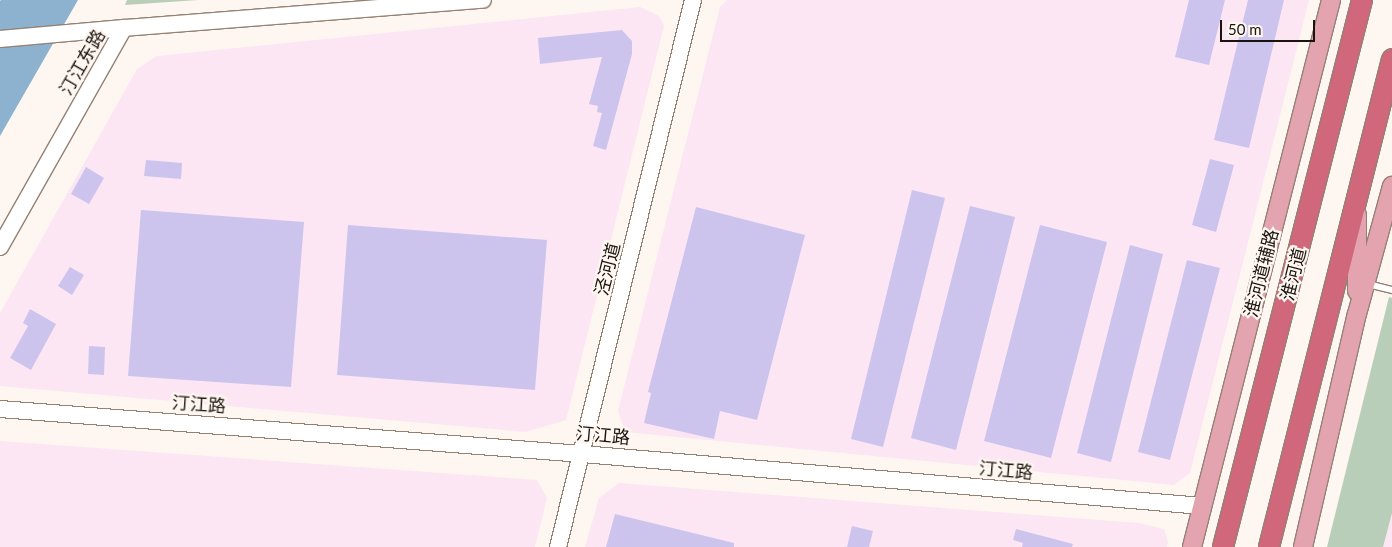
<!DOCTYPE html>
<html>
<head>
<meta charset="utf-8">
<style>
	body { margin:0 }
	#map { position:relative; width:1392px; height:547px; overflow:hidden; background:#fef6f0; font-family:Lato,"Noto Sans SC",sans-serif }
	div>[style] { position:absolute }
	.industrial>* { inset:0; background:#fce6f4 }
	.green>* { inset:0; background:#b9ceb8 }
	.water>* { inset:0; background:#8db2d0 }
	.building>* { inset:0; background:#cdc4ee }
	.roads { filter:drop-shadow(1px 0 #938174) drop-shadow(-1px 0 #938174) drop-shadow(0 1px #938174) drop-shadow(0 -1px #938174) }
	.lane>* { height:5.5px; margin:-2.75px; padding:0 2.75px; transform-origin:2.75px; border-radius:2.75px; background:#fff }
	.secondary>* { height:16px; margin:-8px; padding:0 8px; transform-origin:8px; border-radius:8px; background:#fff }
	.primary>* { height:18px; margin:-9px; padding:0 9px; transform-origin:9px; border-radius:9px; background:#e3a4af }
	.highway>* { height:20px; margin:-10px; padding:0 10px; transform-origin:10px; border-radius:10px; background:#d1677a }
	span { translate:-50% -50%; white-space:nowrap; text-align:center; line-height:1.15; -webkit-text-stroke:4.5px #fef6f0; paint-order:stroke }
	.street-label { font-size:18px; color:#1a140f }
	.scale { position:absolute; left:1220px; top:20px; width:95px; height:22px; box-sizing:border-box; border:2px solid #1a140f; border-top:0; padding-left:6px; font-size:15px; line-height:18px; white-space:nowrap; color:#1a140f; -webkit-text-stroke:4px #fef6f0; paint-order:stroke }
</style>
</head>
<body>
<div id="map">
	<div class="industrial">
		<div style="clip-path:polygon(727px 0,1309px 0,1190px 473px,1174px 485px,625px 432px,618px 411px,720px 7px)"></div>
		<div style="clip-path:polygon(640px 7px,659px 16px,664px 26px,566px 420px,526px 432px,0 386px,0 313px,137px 69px,157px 56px)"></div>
		<div style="clip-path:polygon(0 441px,537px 480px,547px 498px,535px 547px,0 547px)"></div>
		<div style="clip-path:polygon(619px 483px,1138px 523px,1164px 529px,1168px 542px,1167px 547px,585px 547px,599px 498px)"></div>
		<div style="clip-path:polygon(1392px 512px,1392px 547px,1382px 547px)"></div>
	</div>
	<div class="green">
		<div style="clip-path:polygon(127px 0,198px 0,125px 5px)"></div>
		<div style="clip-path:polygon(1389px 297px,1392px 298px,1392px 513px,1383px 547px,1327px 547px)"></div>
	</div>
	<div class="water">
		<div style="clip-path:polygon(1px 0,78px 0,0 136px,0 1px)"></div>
	</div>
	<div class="building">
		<div style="clip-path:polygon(1189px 0,1225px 0,1209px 65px,1175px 57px)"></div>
		<div style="clip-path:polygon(1248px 0,1284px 0,1249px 148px,1214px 140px)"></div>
		<div style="clip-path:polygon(622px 30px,632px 41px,632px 54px,606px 150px,593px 146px,602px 113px,597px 112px,598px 106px,589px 104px,602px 57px,540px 64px,538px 38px)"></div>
		<div style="clip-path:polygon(1210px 159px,1234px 165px,1216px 232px,1192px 225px)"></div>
		<div style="clip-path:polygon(146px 160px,182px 163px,181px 179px,144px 176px)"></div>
		<div style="clip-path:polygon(86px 167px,104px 178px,89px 204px,71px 194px)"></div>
		<div style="clip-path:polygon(912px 190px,945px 198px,883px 447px,851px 439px)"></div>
		<div style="clip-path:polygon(970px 206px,1015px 217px,956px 450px,911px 438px)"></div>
		<div style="clip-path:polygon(696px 207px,805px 235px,757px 420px,720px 411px,714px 439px,644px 423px,651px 393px,648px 392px)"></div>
		<div style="clip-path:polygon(141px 210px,304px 222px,291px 387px,128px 376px)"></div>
		<div style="clip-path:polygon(348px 225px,547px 240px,535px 390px,337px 375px)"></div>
		<div style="clip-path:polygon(1040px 225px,1107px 242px,1051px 458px,984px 441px)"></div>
		<div style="clip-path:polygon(1130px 245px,1163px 254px,1111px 462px,1077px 453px)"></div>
		<div style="clip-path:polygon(1187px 260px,1220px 268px,1170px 460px,1138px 452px)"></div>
		<div style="clip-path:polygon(70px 267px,84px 275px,72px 295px,58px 286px)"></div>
		<div style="clip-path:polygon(30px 309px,56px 324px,31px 370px,10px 358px,28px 326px,23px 323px)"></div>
		<div style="clip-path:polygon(89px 346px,105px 347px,104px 375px,88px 374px)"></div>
		<div style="clip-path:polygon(615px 514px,734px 543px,734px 547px,606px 547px)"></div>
		<div style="clip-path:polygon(852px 526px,873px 531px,869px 547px,847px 547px)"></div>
		<div style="clip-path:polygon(1016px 529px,1073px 544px,1072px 547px,1022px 547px,1023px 543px,1013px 540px)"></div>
	</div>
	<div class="roads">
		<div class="lane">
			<div style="left:1368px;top:284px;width:25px;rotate:14deg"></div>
		</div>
		<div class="secondary">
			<div style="left:0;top:39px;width:124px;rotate:-5.1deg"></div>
			<div style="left:0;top:247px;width:252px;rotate:-60.5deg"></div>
			<div style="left:124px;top:28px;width:360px;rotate:-4.5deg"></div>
			<div style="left:0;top:409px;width:584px;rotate:4.42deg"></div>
			<div style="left:582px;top:454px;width:622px;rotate:4.79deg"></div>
			<div style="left:558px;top:547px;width:563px;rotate:-76.14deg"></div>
		</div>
		<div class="primary">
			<div style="left:1357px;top:215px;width:76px;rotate:90deg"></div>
			<div style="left:1192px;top:547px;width:564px;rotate:-75.74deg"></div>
			<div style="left:1303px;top:547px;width:239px;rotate:-77deg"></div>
			<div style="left:1357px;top:314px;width:133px;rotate:-74.7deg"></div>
		</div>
		<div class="highway">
			<div style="left:1223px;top:547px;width:564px;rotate:-75.74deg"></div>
			<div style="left:1269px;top:547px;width:503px;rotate:-75.85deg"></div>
		</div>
	</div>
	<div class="street-label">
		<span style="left:82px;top:62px;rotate:-60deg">汀江东路</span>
		<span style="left:607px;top:269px;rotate:-76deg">泾河道</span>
		<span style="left:1261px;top:273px;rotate:-76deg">淮河道辅路</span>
		<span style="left:1293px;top:274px;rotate:-76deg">淮河道</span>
		<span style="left:199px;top:404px;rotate:4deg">汀江路</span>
		<span style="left:603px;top:435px;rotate:5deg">汀江路</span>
		<span style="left:1006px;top:470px;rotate:5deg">汀江路</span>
	</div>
	<div class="scale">50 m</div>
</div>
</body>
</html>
